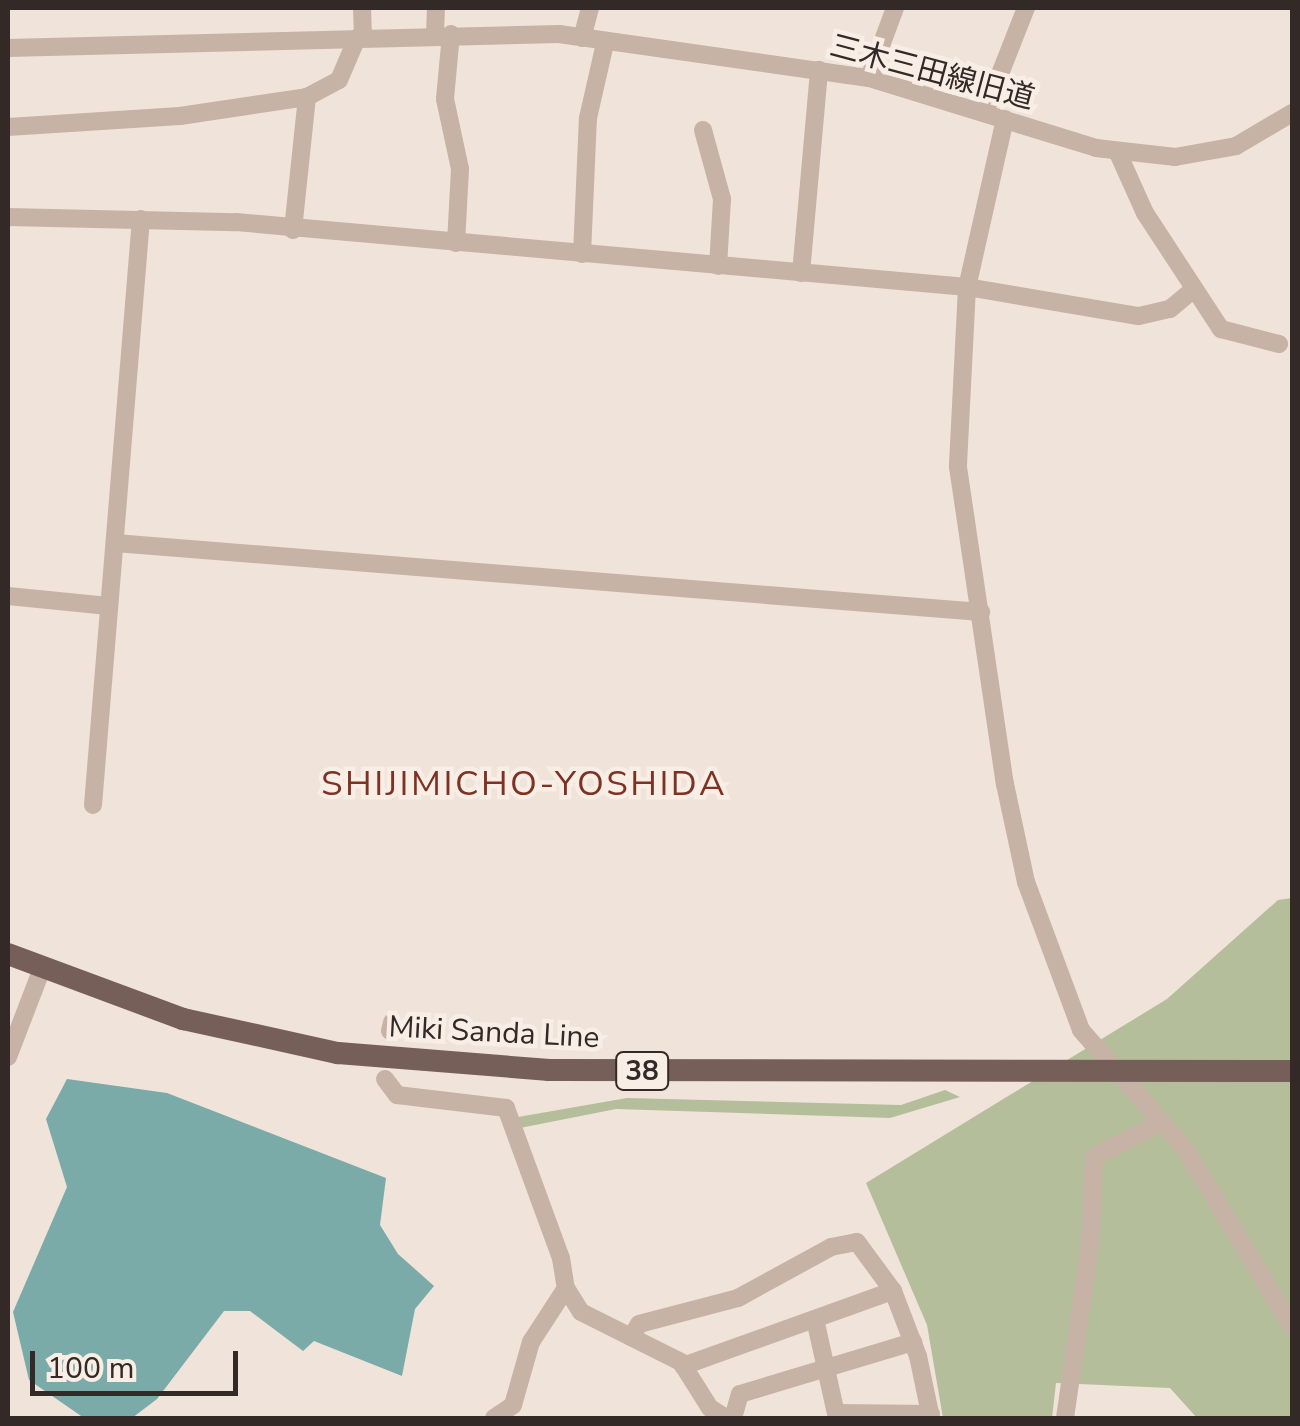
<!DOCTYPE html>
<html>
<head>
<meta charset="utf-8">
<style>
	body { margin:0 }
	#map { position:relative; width:1300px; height:1426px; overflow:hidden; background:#f0e3d9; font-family:"Nunito Sans","Noto Sans JP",sans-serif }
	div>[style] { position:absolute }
	.green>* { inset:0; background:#b5be9a }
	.water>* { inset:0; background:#7aaba9 }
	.minor>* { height:18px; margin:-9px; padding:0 9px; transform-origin:9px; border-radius:9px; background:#c7b2a6 }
	.major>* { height:22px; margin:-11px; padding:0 11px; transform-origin:11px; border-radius:11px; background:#755f58 }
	span { translate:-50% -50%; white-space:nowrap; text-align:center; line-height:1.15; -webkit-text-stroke:9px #f8eee5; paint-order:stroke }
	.shield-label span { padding:2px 8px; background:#f8eee5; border:2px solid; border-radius:8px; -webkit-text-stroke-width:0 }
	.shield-label { font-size:28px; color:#332926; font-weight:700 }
	.street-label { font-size:30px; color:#332926 }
	.quarter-label { font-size:35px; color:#7e3224; letter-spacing:2.5px }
	.frame { position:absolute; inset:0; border:10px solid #332926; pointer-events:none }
	.scale { position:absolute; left:30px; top:1351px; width:208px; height:45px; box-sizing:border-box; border:5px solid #332926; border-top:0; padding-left:12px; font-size:30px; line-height:35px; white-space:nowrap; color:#332926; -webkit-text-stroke:8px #f8eee5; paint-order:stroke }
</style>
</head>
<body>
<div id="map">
	<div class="green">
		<div style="clip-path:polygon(1292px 898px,1292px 1418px,1197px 1418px,1170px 1388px,1056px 1383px,1052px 1418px,943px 1418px,927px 1325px,866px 1183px,1167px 999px,1278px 900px)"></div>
		<div style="clip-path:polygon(945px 1090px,960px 1097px,890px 1118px,616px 1109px,520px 1128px,518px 1117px,627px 1098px,901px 1105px)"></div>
	</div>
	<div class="water">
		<div style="clip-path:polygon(67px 1079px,167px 1093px,386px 1178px,380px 1225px,398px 1254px,434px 1286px,415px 1309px,402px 1376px,314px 1341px,303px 1351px,250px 1311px,224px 1311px,157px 1399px,132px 1418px,84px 1418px,29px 1380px,13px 1312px,67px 1187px,46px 1119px)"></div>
	</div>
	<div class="minor">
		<div style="left:362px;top:8px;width:30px;rotate:88deg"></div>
		<div style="left:451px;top:34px;width:65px;rotate:95.3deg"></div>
		<div style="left:445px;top:99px;width:72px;rotate:77.9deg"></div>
		<div style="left:460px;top:169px;width:74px;rotate:93.1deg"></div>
		<div style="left:435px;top:35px;width:27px;rotate:-88deg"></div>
		<div style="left:582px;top:38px;width:31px;rotate:-75deg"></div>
		<div style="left:8px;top:48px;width:551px;rotate:-1.46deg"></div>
		<div style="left:559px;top:34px;width:313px;rotate:8.1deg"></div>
		<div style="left:869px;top:78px;width:238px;rotate:17.1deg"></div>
		<div style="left:1096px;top:148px;width:80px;rotate:6.5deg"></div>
		<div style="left:1175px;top:157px;width:62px;rotate:-10.2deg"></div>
		<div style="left:1236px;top:146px;width:65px;rotate:-30.5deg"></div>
		<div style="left:869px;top:78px;width:75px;rotate:-69.6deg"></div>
		<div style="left:985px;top:112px;width:112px;rotate:-68.5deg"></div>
		<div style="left:1005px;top:119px;width:172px;rotate:102.7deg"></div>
		<div style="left:967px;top:287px;width:180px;rotate:92.9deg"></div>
		<div style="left:958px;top:467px;width:320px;rotate:81.6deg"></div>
		<div style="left:1005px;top:784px;width:100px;rotate:77.9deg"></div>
		<div style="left:1026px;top:882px;width:158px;rotate:69.6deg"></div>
		<div style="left:1081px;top:1030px;width:159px;rotate:48.8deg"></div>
		<div style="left:1186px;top:1150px;width:206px;rotate:59.1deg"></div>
		<div style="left:8px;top:127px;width:172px;rotate:-3.7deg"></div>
		<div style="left:180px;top:116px;width:128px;rotate:-8.5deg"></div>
		<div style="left:307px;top:97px;width:36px;rotate:-28deg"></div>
		<div style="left:339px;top:80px;width:46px;rotate:-66.8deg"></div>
		<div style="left:703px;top:130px;width:72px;rotate:74.6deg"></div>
		<div style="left:722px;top:199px;width:67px;rotate:93.4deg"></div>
		<div style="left:1118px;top:153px;width:66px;rotate:65.8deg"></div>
		<div style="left:1145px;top:213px;width:139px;rotate:56.8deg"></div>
		<div style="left:1221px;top:329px;width:60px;rotate:14.5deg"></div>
		<div style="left:8px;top:217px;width:228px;rotate:1.3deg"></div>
		<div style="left:236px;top:222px;width:734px;rotate:5.08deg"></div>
		<div style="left:967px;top:287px;width:174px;rotate:9.6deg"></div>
		<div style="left:1139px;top:316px;width:32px;rotate:-13deg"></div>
		<div style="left:1170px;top:309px;width:31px;rotate:-40deg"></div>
		<div style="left:293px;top:230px;width:134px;rotate:-84deg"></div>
		<div style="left:582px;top:254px;width:136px;rotate:-87.5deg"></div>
		<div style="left:588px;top:118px;width:77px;rotate:-77.2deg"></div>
		<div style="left:801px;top:273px;width:204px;rotate:-84.9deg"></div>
		<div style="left:115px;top:543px;width:869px;rotate:4.56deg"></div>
		<div style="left:8px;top:596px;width:101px;rotate:5.7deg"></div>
		<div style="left:93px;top:805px;width:588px;rotate:-85.32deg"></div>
		<div style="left:390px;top:1031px;width:9px;rotate:-77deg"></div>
		<div style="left:8px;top:1057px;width:97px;rotate:-69deg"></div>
		<div style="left:385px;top:1079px;width:20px;rotate:53deg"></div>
		<div style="left:397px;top:1095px;width:110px;rotate:6.8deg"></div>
		<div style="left:506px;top:1108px;width:160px;rotate:69.9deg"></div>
		<div style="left:561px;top:1258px;width:30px;rotate:81deg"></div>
		<div style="left:566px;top:1288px;width:28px;rotate:58deg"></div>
		<div style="left:581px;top:1312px;width:112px;rotate:26.6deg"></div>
		<div style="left:681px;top:1362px;width:54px;rotate:57.8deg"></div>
		<div style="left:710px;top:1408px;width:19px;rotate:32deg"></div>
		<div style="left:815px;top:1319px;width:101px;rotate:77.5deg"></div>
		<div style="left:631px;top:1337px;width:15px;rotate:-58deg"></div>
		<div style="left:639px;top:1324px;width:102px;rotate:-14.7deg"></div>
		<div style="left:738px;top:1298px;width:106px;rotate:-28.7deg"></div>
		<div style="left:831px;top:1247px;width:26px;rotate:-11deg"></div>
		<div style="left:857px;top:1242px;width:61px;rotate:53.7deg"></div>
		<div style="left:893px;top:1291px;width:70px;rotate:69deg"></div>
		<div style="left:918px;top:1356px;width:63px;rotate:78.2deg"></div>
		<div style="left:683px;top:1366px;width:223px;rotate:-19.7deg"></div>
		<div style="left:836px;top:1413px;width:95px;rotate:0.6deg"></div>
		<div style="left:494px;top:1418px;width:23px;rotate:-34deg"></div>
		<div style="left:513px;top:1405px;width:66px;rotate:-74.1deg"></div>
		<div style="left:531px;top:1342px;width:64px;rotate:-57.1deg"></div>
		<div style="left:733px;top:1418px;width:25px;rotate:-74deg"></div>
		<div style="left:740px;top:1394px;width:181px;rotate:-16.7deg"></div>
		<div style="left:1065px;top:1418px;width:175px;rotate:-81.8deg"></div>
		<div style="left:1090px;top:1245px;width:88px;rotate:-87.4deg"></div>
		<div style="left:1094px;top:1157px;width:74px;rotate:-27.3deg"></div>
	</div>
	<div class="major">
		<div style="left:8px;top:954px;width:187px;rotate:20.4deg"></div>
		<div style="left:183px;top:1019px;width:159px;rotate:12.4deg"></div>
		<div style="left:338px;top:1053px;width:212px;rotate:4.6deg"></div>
		<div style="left:549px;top:1070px;width:743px;rotate:0.08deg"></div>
	</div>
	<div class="shield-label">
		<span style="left:642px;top:1071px">38</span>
	</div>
	<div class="street-label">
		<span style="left:932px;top:73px;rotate:15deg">三木三田線旧道</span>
		<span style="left:494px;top:1033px;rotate:3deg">Miki Sanda Line</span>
	</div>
	<div class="quarter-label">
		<span style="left:524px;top:784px">SHIJIMICHO-YOSHIDA</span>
	</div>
	<div class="frame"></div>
	<div class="scale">100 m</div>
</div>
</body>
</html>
